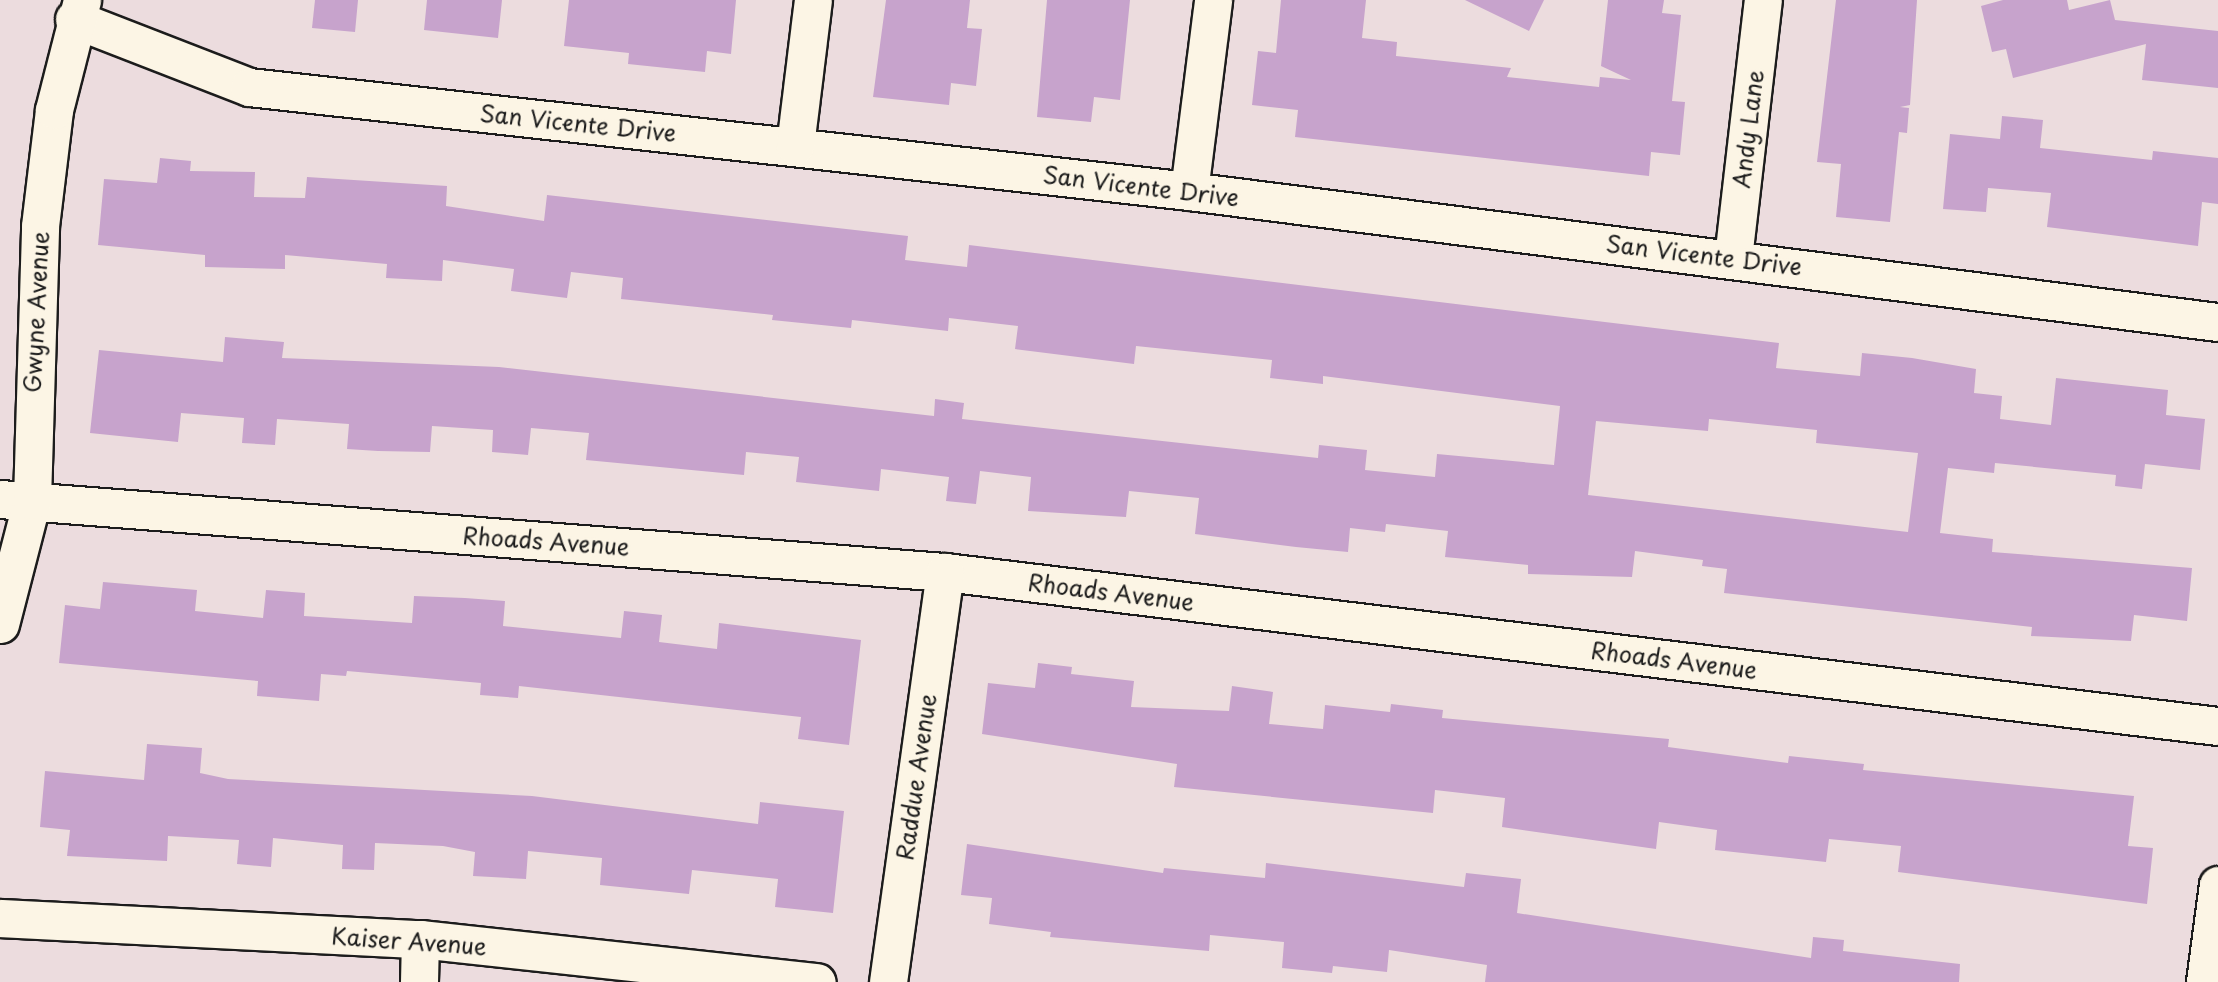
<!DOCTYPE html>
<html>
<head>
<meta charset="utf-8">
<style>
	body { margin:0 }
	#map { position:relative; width:2218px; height:982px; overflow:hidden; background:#ecdcde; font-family:"Playpen Sans",sans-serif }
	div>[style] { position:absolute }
	.building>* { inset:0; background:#c7a3cc }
	.roads { filter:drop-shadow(2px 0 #1c1c1c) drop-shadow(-2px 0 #1c1c1c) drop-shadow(0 2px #1c1c1c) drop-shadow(0 -2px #1c1c1c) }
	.street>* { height:37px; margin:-18.5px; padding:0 18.5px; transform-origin:18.5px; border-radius:18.5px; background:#fcf5e5 }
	span { translate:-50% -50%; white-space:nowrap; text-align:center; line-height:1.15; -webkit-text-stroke:5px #fcf5e5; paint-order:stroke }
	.street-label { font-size:23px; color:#1c1c1c }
</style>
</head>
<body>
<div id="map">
	<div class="building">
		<div style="clip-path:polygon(315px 0,358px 0,355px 32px,312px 28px)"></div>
		<div style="clip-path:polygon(427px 0,502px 0,498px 38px,424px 30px)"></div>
		<div style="clip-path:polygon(569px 0,736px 0,731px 54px,707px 51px,705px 72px,628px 64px,629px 53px,564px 46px)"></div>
		<div style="clip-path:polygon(886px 0,970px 0,967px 28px,982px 29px,976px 86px,951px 83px,949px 105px,873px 97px)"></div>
		<div style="clip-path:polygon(1047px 0,1130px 0,1120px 100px,1094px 97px,1091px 122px,1037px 117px)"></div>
		<div style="clip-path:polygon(1281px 0,1366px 0,1362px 38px,1397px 42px,1396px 56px,1511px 68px,1507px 77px,1599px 87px,1600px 77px,1631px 80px,1601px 66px,1608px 0,1664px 0,1662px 13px,1681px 15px,1672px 101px,1685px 102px,1680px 155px,1651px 152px,1649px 176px,1295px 137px,1298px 110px,1252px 105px,1258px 51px,1276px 53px)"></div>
		<div style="clip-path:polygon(1465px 0,1544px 0,1529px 31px)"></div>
		<div style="clip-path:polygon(1836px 0,1917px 0,1910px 105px,1900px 107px,1909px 108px,1907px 133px,1899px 132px,1890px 222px,1836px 217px,1841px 164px,1817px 162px)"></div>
		<div style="clip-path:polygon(2003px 0,2067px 0,2069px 10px,2110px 0,2115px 20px,2218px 31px,2218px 88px,2142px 80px,2146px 44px,2013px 78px,2006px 49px,1992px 52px,1981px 6px)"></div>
		<div style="clip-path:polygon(2002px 116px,2043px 120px,2040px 148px,2152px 160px,2153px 151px,2218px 158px,2218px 204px,2202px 202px,2198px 246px,2047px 227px,2051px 193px,1988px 188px,1986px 212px,1943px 209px,1950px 134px,2000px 139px)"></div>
		<div style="clip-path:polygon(evenodd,160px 158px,191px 161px,190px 171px,255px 172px,254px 197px,305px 198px,307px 177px,447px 186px,446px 206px,544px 221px,547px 195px,908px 236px,905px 260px,967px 267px,969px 245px,1779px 343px,1776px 368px,1860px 376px,1862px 353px,1912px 358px,1976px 369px,1974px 393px,2002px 396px,2000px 419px,2051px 425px,2056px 378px,2168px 390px,2166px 415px,2205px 419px,2200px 470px,2145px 464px,2142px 489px,2115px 486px,2116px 475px,1995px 463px,1994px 473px,1948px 468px,1940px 533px,1993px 539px,1992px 552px,2192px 568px,2187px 621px,2134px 615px,2131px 641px,2031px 636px,2032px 627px,1724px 593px,1727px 569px,1702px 566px,1703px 560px,1635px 551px,1632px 577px,1528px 574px,1528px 565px,1445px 557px,1448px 531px,1386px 524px,1385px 532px,1350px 528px,1348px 552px,1296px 547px,1195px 534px,1199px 498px,1129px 491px,1126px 517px,1028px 511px,1031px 477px,980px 471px,976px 504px,946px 501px,949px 477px,881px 469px,879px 491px,796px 482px,799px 457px,746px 452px,744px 475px,586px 460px,589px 433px,531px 428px,528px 455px,492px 452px,493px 430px,432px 426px,430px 452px,378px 451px,347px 449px,349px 424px,277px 419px,275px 445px,242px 443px,244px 418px,181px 413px,178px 442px,90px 433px,99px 350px,223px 362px,225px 337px,284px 342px,282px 358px,499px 367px,934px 416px,935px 399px,964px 403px,962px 419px,1318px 458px,1319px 445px,1367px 450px,1365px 470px,1435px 477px,1437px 454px,1554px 465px,1560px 406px,1323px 376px,1323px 384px,1270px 378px,1272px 360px,1136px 346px,1134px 364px,1015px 349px,1018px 326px,949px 318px,948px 331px,852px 320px,851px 328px,772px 320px,773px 315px,621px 299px,623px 278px,571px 272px,567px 298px,511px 291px,514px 269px,443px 260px,442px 281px,386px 278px,387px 264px,285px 255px,285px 269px,205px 267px,205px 255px,98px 245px,104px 179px,157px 183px,160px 158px,1709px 419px,1817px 430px,1816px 443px,1918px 453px,1908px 532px,1588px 495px,1596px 421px,1708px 431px,1709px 419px)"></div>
		<div style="clip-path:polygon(103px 582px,197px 590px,195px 611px,263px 618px,266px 590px,305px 593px,304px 616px,412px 623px,414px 596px,465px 598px,505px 601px,503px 626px,621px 638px,624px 611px,662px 615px,659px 642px,717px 649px,719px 623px,861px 640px,849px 745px,798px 739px,801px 717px,519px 686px,518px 698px,480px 695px,481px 683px,347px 671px,346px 676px,321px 674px,319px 701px,257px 696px,258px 681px,59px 663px,65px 605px,100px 609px)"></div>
		<div style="clip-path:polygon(1038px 663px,1072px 667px,1071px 674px,1134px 681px,1131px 707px,1229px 711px,1232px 686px,1273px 692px,1269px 724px,1323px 729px,1325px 705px,1390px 712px,1391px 704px,1443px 710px,1442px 718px,1669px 739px,1668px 747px,1788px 763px,1789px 756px,1864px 764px,1863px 770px,2134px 796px,2128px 846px,2153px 848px,2147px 904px,1898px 872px,1901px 846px,1829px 839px,1826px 862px,1715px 850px,1717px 830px,1659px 822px,1656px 849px,1502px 827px,1505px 798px,1435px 790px,1433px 813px,1174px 787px,1177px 764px,982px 734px,988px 683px,1035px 688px)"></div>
		<div style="clip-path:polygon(147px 744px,202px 748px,200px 773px,228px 779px,532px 796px,758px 824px,760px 802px,844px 811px,833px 913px,775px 907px,778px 879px,692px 870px,689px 894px,600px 885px,602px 858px,528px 851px,526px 879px,473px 876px,475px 852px,443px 846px,375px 843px,374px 870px,342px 869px,343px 845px,273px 838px,271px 867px,237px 864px,239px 840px,168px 836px,167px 861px,67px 856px,70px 830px,40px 827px,45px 771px,144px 780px)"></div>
		<div style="clip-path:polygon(967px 844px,1163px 873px,1164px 868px,1265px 878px,1266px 863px,1464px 887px,1466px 873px,1521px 879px,1517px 913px,1811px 958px,1813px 937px,1844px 940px,1843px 951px,1960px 964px,1959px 982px,1485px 982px,1487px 965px,1389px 950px,1387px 972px,1333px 966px,1332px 973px,1282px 968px,1284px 942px,1210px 935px,1209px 951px,1050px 937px,1051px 932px,989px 924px,992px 898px,961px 895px)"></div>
	</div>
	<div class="roads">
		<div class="street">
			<div style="left:74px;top:19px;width:188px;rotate:21.2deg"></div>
			<div style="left:249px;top:87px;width:946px;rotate:6.31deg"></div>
			<div style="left:1189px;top:191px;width:1037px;rotate:7.26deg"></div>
			<div style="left:795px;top:146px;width:147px;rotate:-83deg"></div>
			<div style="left:1189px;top:191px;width:193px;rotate:-82.8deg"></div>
			<div style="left:1733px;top:258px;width:260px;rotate:-83.4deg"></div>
			<div style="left:0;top:499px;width:948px;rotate:4.42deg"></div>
			<div style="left:945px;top:572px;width:1282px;rotate:6.9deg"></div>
			<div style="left:0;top:624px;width:128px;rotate:-75.5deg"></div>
			<div style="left:32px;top:500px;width:274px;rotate:-88.3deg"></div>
			<div style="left:40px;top:226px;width:117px;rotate:-83.1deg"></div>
			<div style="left:54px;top:110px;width:114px;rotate:-75.7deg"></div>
			<div style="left:0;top:918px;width:421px;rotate:2.9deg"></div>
			<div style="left:420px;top:939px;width:399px;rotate:6.2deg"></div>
			<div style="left:419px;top:982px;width:43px;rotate:-88.7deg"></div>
			<div style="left:888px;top:982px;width:414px;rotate:-82.1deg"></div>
			<div style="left:2205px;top:982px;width:98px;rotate:-82.4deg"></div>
		</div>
	</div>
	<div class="street-label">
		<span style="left:578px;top:123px;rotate:6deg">San Vicente Drive</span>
		<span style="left:1748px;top:129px;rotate:-83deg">Andy Lane</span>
		<span style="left:1141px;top:186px;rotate:7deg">San Vicente Drive</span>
		<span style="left:1704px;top:255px;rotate:7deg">San Vicente Drive</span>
		<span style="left:36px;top:312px;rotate:-87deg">Gwyne Avenue</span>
		<span style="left:546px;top:541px;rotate:4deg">Rhoads Avenue</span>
		<span style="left:1111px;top:592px;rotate:7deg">Rhoads Avenue</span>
		<span style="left:1674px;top:660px;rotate:7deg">Rhoads Avenue</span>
		<span style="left:916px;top:777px;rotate:-82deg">Raddue Avenue</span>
		<span style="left:409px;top:941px;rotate:4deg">Kaiser Avenue</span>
	</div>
</div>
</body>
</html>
